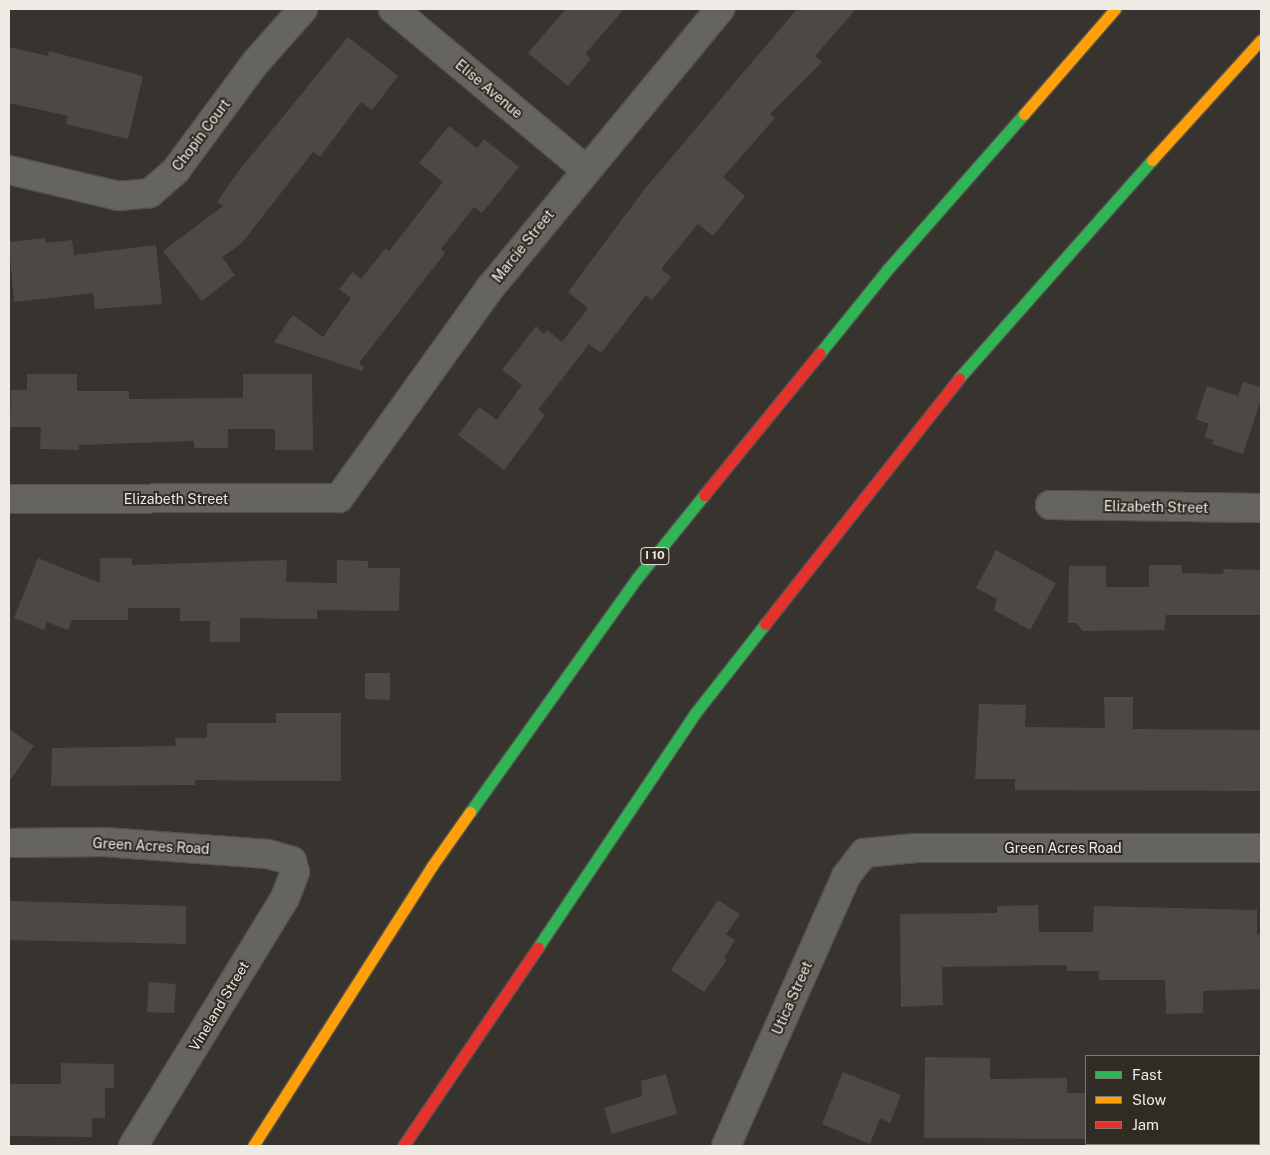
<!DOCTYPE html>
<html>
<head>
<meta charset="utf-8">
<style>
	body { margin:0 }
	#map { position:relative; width:1270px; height:1155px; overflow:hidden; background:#373430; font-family:"Public Sans",sans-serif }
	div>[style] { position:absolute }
	.building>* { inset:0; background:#4c4945 }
	.roads { filter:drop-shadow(1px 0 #54524e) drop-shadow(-1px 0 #54524e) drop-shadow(0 1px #54524e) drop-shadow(0 -1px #54524e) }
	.street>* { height:28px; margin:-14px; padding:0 14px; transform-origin:14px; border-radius:14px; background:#666460 }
	.fast>* { height:11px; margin:-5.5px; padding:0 5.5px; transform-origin:5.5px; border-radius:5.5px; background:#30b455 }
	.slow>* { height:11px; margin:-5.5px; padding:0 5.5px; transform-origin:5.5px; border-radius:5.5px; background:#ff9f0a }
	.jam>* { height:11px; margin:-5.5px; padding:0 5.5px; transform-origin:5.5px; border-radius:5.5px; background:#e5322d }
	span { translate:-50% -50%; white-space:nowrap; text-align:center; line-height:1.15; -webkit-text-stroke:4px #302b23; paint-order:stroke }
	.shield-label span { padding:1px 4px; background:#302b23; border:1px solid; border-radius:4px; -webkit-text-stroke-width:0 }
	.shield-label { font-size:12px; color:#eeebe5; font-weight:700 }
	.street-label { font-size:14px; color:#eeebe5 }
	.frame { position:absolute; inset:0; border:10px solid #eeebe5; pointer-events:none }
	.legend { position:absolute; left:1085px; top:1055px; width:175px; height:90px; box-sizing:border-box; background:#302b23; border:1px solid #7c7871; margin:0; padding:6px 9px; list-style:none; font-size:15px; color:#eeebe5 }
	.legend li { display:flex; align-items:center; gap:10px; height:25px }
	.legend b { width:25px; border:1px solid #7c7871 }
</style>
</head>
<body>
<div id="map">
	<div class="building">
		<div style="clip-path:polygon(566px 9px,624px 9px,585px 54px,591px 59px,568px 86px,528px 53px)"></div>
		<div style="clip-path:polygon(797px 9px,856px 9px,815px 56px,822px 62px,770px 114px,775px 118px,723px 177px,745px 196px,713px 236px,698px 224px,661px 269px,671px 277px,652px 300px,646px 295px,601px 353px,589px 344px,538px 410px,545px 415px,504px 470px,458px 435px,479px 407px,497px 420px,522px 385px,502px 370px,536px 326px,544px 334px,547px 330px,562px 342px,588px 308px,568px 292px,644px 190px)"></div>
		<div style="clip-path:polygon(348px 37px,398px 76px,372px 110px,361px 102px,320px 157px,313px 152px,242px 243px,222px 257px,235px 275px,202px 301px,163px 251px,223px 206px,217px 202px,237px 173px)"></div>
		<div style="clip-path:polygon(9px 47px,48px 56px,49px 51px,143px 76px,128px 139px,66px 124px,68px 116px,9px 103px)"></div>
		<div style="clip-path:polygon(449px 126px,477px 148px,484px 139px,519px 167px,482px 213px,474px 207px,441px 249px,445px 253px,359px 363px,364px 367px,362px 371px,274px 342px,293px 315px,323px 337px,351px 298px,339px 289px,353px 272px,361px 279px,386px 248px,389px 251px,443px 182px,419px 163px)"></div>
		<div style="clip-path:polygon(45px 238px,46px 243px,72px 240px,74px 255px,156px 245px,162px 304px,95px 309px,93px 293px,14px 302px,9px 242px)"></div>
		<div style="clip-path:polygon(27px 374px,77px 374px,77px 391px,129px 391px,129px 399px,243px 398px,243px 374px,312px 374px,313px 450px,275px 450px,275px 429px,228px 429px,228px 448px,194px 448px,194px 441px,79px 445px,79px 450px,40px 449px,41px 427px,10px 427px,11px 390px,27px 390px)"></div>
		<div style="clip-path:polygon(1243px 382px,1261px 387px,1261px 399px,1243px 454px,1212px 444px,1214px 440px,1204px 437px,1209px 424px,1196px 419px,1207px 386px,1238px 396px)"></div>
		<div style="clip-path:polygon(996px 550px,1056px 583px,1030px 630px,994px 610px,997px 599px,976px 588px)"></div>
		<div style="clip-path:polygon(38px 558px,100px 583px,100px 558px,132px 558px,132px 565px,287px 560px,286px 582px,337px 583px,337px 560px,368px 561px,368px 568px,400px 568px,399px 611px,317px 610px,317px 619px,240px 618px,240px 642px,210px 642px,210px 621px,180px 621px,180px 608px,128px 608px,128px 620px,72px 620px,68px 630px,47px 622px,44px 630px,14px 618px)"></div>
		<div style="clip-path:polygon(1149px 565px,1182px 565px,1182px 573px,1223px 574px,1224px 569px,1261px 570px,1261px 615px,1166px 615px,1164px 630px,1083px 631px,1076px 623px,1068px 623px,1069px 566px,1106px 566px,1106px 587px,1149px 587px)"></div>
		<div style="clip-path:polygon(365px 673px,390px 673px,390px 700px,365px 699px)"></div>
		<div style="clip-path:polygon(1104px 697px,1133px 697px,1133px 729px,1261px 730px,1261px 791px,1015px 790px,1015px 779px,975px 779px,979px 704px,1026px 705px,1025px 727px,1105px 728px)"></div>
		<div style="clip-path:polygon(276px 713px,341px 713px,341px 781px,195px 780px,195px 785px,51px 786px,52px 748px,176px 746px,175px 738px,207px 738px,207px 723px,276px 723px)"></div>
		<div style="clip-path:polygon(9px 729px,34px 746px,9px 782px)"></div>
		<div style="clip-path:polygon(718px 900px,740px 914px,726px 934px,735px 940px,724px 958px,727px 960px,704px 992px,671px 970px)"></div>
		<div style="clip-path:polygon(9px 901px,186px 906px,186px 944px,9px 940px)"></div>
		<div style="clip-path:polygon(1038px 905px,1039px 932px,1093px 932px,1094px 906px,1257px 910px,1257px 934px,1261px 934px,1261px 989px,1203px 991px,1203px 1013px,1166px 1014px,1165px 980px,1099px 980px,1099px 971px,1067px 971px,1067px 965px,942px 967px,943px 1005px,901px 1007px,900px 914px,997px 913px,997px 906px)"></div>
		<div style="clip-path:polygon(149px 982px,176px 984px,174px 1013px,147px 1012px)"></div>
		<div style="clip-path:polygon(925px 1057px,990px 1058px,990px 1079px,1067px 1078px,1067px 1093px,1086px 1093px,1086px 1139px,924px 1138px)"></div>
		<div style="clip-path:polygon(61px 1063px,114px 1064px,114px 1088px,105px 1088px,105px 1118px,92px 1118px,92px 1137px,9px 1136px,9px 1084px,61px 1084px)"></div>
		<div style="clip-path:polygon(843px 1072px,901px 1095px,890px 1123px,880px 1118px,870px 1144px,822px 1124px)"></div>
		<div style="clip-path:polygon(666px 1074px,677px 1114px,612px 1134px,604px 1108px,642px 1096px,641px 1081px)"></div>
	</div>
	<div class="roads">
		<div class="street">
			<div style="left:393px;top:9px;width:250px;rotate:39.8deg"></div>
			<div style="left:9px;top:170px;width:112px;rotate:13.4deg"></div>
			<div style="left:118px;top:196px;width:32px;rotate:-5deg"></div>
			<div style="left:150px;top:193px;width:35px;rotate:-41deg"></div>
			<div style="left:176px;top:170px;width:134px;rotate:-53.5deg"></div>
			<div style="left:256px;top:62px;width:71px;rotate:-48.4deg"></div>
			<div style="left:9px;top:499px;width:330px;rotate:-0.2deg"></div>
			<div style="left:339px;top:498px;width:259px;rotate:-54.3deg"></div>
			<div style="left:490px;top:288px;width:362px;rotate:-50.5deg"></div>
			<div style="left:1050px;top:505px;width:211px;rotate:0.8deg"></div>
			<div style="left:9px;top:843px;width:95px;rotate:-0.6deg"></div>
			<div style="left:104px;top:842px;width:164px;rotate:4.2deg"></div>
			<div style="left:268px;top:854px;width:25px;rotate:16deg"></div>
			<div style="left:292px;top:861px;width:11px;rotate:75deg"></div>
			<div style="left:295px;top:872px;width:28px;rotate:111deg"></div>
			<div style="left:285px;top:898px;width:291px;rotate:121.5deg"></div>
			<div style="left:726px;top:1146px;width:295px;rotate:-66deg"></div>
			<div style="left:846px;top:876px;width:29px;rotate:-52deg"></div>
			<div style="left:864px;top:853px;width:52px;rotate:-5.5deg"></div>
			<div style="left:916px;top:848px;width:345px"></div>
		</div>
		<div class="fast">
			<div style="left:820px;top:353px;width:107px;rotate:-51.1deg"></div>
			<div style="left:887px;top:270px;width:208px;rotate:-48.7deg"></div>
			<div style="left:959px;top:378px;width:291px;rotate:-48.5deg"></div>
			<div style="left:470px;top:812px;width:287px;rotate:-54.5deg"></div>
			<div style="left:637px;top:578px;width:107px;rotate:-51.1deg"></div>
			<div style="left:538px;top:947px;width:283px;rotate:-56.1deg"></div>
			<div style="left:696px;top:712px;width:112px;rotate:-51.9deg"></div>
		</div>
		<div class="slow">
			<div style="left:1024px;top:114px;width:139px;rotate:-49.1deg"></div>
			<div style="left:1152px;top:160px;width:162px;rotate:-47.8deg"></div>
			<div style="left:253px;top:1146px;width:332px;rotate:-57.4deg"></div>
			<div style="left:432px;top:866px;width:66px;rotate:-54.9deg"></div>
		</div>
		<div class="jam">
			<div style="left:704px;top:495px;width:183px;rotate:-50.8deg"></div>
			<div style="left:765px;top:624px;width:313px;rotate:-51.7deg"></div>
			<div style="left:403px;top:1146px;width:240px;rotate:-55.8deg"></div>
		</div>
	</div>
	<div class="shield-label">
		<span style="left:655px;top:556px">I 10</span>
	</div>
	<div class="street-label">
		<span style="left:489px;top:89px;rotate:40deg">Elise Avenue</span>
		<span style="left:201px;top:135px;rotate:-53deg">Chopin Court</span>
		<span style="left:523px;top:246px;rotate:-51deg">Marcie Street</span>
		<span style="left:176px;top:499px">Elizabeth Street</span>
		<span style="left:1156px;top:507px;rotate:1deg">Elizabeth Street</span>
		<span style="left:151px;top:846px;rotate:3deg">Green Acres Road</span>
		<span style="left:1063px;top:848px">Green Acres Road</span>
		<span style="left:792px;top:998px;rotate:-66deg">Utica Street</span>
		<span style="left:219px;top:1006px;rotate:-59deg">Vineland Street</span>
	</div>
	<div class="frame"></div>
	<ul class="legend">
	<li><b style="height:6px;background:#30b455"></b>Fast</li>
	<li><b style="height:6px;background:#ff9f0a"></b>Slow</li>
	<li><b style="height:6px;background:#e5322d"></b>Jam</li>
	</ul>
</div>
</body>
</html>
